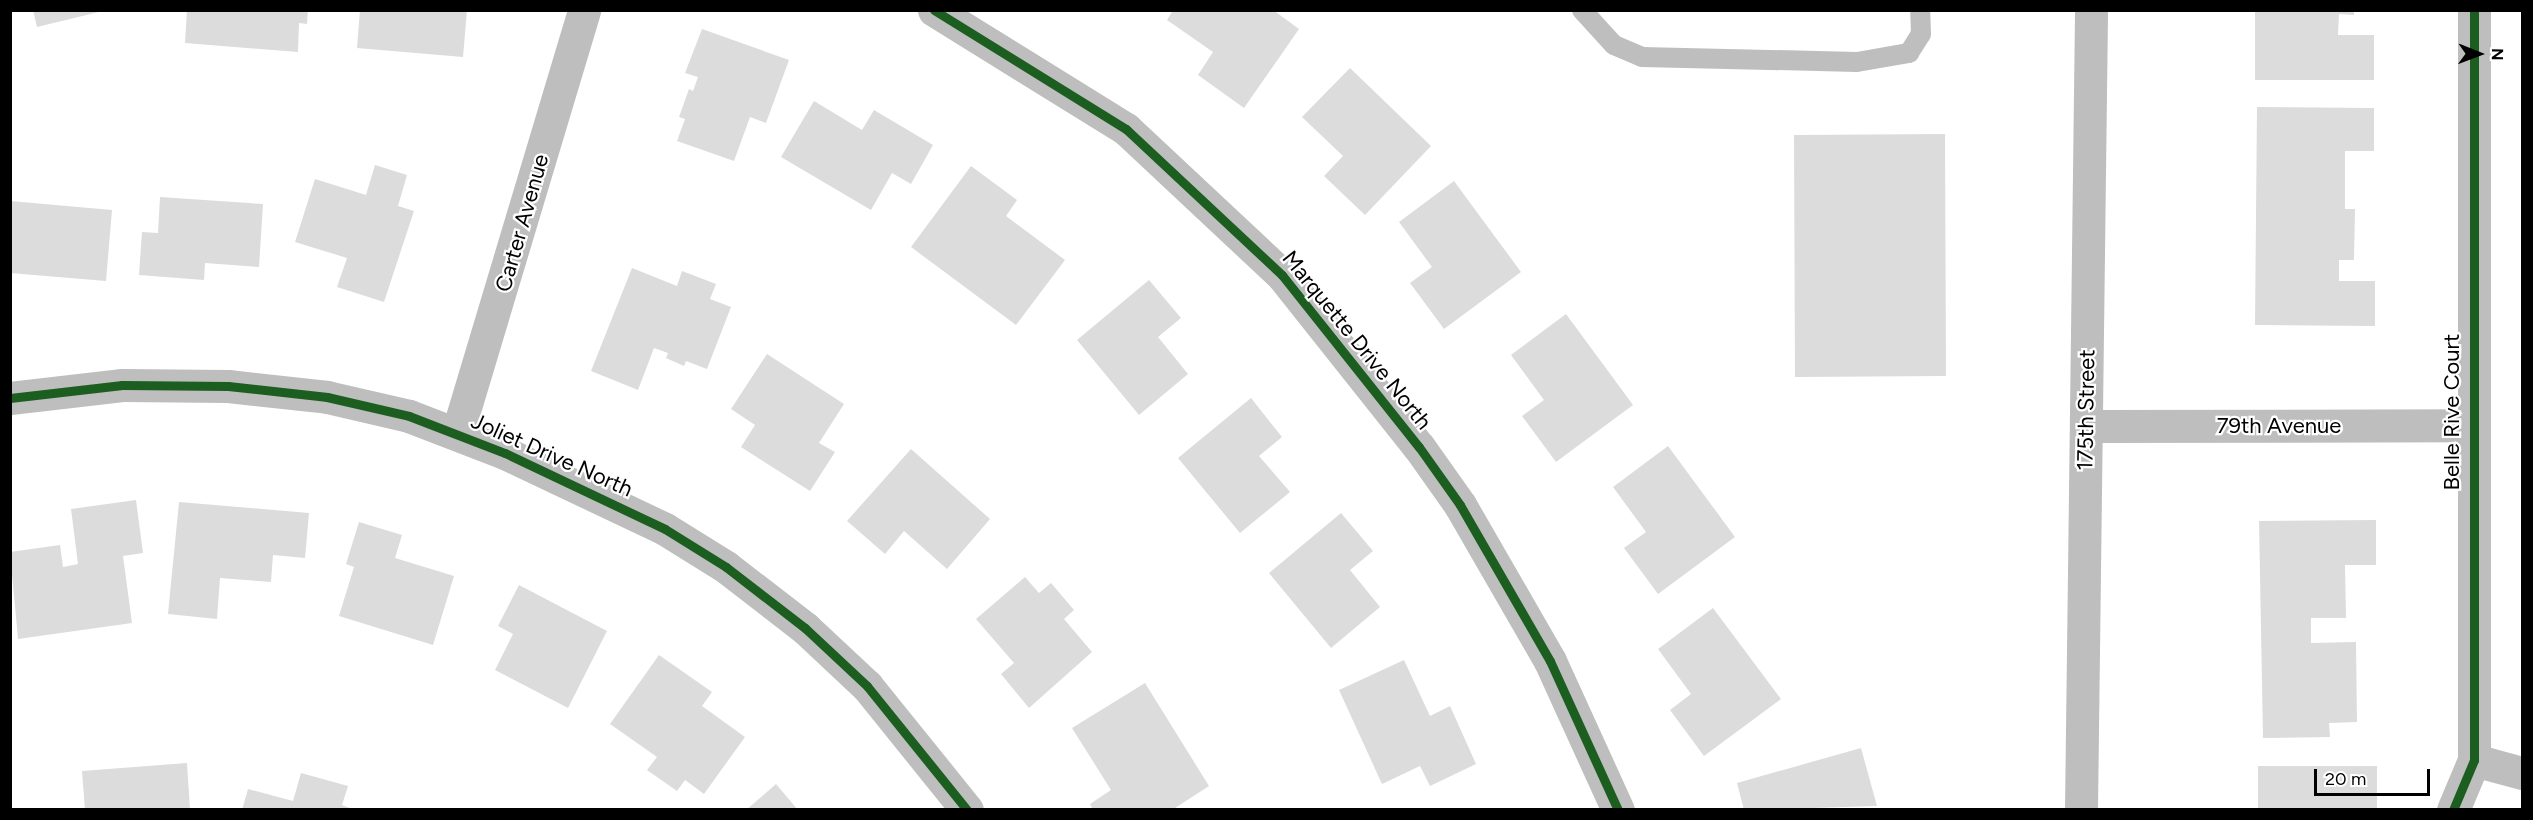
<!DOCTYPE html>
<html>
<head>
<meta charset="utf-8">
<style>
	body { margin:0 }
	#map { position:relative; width:2533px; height:820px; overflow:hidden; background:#fff; font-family:Figtree,sans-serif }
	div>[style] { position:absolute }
	.building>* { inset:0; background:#dcdcdc }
	.lane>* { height:20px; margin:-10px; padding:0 10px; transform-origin:10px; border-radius:10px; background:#bebebe }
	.street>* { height:33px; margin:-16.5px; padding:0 16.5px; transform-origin:16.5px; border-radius:16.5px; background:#bebebe }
	.cycleway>* { height:9px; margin:-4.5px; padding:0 4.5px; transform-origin:4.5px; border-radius:4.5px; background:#1b5e20 }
	span { translate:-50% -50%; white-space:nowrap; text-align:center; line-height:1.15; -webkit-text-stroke:4.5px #fff; paint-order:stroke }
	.street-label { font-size:22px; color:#000 }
	.frame { position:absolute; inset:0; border:12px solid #000; pointer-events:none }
	.north { position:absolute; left:2449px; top:24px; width:60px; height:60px; -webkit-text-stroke:4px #fff; paint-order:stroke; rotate:91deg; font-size:16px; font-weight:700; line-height:24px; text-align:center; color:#000 }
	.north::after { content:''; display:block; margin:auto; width:21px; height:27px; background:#000; clip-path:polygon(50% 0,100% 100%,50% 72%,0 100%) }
	.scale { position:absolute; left:2314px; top:769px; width:116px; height:27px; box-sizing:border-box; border:3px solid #000; border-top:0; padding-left:8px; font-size:18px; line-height:21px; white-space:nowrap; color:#000; -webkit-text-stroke:4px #fff; paint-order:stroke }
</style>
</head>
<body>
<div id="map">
	<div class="building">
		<div style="clip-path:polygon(33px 10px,103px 10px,103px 11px,37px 27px)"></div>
		<div style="clip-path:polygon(187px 10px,308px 10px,307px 24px,299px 23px,298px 52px,185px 43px)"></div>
		<div style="clip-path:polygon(360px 10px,467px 10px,463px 57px,357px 48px)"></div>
		<div style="clip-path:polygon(1173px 10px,1273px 10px,1299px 29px,1244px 108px,1198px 75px,1213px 52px,1167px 20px)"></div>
		<div style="clip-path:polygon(2255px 10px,2354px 10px,2354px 15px,2339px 14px,2338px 35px,2374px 35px,2374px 80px,2255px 80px)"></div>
		<div style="clip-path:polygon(702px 29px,789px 60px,766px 123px,750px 117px,734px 161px,677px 141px,685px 119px,679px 117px,689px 89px,693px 91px,698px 77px,685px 73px)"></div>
		<div style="clip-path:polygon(1350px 68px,1431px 146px,1365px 215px,1324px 176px,1343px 156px,1302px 117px)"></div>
		<div style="clip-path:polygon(814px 101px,862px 130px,874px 110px,933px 145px,911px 184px,892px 173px,871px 210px,781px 157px)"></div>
		<div style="clip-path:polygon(2257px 107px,2374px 108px,2374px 151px,2345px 151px,2345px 209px,2355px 209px,2354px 260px,2339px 260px,2339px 281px,2375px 281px,2375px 326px,2255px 325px)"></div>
		<div style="clip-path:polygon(1945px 134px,1946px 376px,1795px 377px,1794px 135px)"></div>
		<div style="clip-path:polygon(375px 165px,407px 175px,398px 206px,414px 211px,384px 302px,337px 287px,347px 258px,295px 242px,315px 179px,366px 195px)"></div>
		<div style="clip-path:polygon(971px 166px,1017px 200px,1006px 216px,1065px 260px,1016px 325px,911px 247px)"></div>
		<div style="clip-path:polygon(1454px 181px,1521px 272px,1444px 329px,1410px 283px,1432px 267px,1399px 222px)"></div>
		<div style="clip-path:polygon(160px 197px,263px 204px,259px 267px,205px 263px,204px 280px,139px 275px,142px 232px,158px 233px)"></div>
		<div style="clip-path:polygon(10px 201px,112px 210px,106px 281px,10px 273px)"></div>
		<div style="clip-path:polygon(632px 268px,677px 286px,682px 271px,716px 284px,710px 299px,731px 307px,707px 369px,686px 361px,684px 366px,666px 358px,668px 353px,654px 348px,638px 390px,591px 371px)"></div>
		<div style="clip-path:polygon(1149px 280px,1181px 318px,1158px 337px,1188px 374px,1139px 415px,1077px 340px)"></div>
		<div style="clip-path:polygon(1566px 314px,1633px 405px,1556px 462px,1522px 416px,1544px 400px,1511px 355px)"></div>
		<div style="clip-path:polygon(767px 354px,844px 404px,819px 443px,835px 452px,810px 491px,741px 447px,755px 425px,731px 409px)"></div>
		<div style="clip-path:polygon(1251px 398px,1282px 437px,1259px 456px,1290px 492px,1240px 533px,1178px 458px)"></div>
		<div style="clip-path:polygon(1668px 446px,1735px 537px,1658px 594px,1624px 548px,1646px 532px,1613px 487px)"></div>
		<div style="clip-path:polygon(911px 449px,990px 519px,947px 569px,904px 531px,885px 554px,847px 521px)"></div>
		<div style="clip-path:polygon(136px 500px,143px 553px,123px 556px,132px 623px,18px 639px,10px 552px,60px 545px,63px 567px,78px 564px,71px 509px)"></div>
		<div style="clip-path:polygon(179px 502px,309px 513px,305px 558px,273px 555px,271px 582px,220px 578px,217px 619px,168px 614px)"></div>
		<div style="clip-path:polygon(1341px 513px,1373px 551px,1350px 570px,1380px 607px,1331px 648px,1269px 573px)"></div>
		<div style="clip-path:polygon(2376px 520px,2376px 565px,2345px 565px,2346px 618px,2311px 618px,2311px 643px,2356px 642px,2357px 722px,2329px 723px,2330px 737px,2263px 738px,2259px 521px)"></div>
		<div style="clip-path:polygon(359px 522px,402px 535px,395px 558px,454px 576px,433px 645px,339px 616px,354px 567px,346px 564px)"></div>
		<div style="clip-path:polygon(1025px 577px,1039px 593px,1051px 583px,1074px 610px,1064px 619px,1092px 652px,1029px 708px,1001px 674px,1014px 663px,976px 619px)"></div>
		<div style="clip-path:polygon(519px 585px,607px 631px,568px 708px,495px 670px,513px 634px,498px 626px)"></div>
		<div style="clip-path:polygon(1713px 608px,1781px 699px,1704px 756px,1670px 710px,1691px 694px,1658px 649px)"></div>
		<div style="clip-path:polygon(659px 655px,712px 692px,702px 706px,745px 737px,704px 794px,685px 780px,677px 791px,647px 770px,657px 757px,610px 724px)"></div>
		<div style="clip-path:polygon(1404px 660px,1430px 716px,1450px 706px,1476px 764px,1430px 786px,1420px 766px,1382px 784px,1339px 690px)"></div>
		<div style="clip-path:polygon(1145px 683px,1209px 786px,1172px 810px,1093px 810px,1090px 804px,1111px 790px,1072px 728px)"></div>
		<div style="clip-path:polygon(1861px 748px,1877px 806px,1744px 810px,1737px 783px)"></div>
		<div style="clip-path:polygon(187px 763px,190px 810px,85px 810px,82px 771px)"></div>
		<div style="clip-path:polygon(2258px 766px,2377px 766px,2377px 810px,2258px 810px)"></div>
		<div style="clip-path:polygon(301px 773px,348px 786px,342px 805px,355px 810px,242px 810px,248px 789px,293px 801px)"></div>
		<div style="clip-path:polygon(776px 784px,798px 810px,746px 810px)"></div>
	</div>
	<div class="lane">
		<div style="left:1582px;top:10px;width:47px;rotate:47.6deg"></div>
		<div style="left:1614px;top:45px;width:30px;rotate:23deg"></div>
		<div style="left:1642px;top:57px;width:215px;rotate:1.3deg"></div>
		<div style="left:1857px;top:62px;width:53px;rotate:-9.8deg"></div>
		<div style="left:1909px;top:53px;width:22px;rotate:-58deg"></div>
		<div style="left:1921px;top:34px;width:24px;rotate:-92deg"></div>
	</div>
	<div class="street">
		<div style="left:934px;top:10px;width:226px;rotate:31.8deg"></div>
		<div style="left:1126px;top:129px;width:214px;rotate:43.1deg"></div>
		<div style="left:1282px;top:275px;width:220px;rotate:51.5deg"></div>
		<div style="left:1419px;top:447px;width:71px;rotate:54.7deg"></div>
		<div style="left:1460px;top:505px;width:180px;rotate:60deg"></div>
		<div style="left:1550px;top:661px;width:164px;rotate:65.5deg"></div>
		<div style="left:10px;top:398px;width:113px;rotate:-6.6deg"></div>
		<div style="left:122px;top:385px;width:106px;rotate:0.5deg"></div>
		<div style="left:228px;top:386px;width:100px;rotate:6.3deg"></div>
		<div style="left:327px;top:397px;width:84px;rotate:13deg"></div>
		<div style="left:409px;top:416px;width:103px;rotate:21.1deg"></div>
		<div style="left:505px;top:453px;width:177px;rotate:25.4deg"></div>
		<div style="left:665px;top:529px;width:72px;rotate:31.9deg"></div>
		<div style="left:726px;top:567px;width:100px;rotate:37.7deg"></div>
		<div style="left:805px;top:628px;width:85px;rotate:43.1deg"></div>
		<div style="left:867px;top:686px;width:159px;rotate:51.1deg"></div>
		<div style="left:2086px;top:426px;width:385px;rotate:-0.1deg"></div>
		<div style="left:457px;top:434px;width:443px;rotate:-73.3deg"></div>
		<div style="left:2474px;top:760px;width:50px;rotate:15.2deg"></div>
		<div style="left:2081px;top:810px;width:800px;rotate:-89.28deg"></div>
		<div style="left:2453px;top:810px;width:54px;rotate:-67.2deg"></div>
		<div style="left:2474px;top:760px;width:750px;rotate:-90deg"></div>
	</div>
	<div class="cycleway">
		<div style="left:934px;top:10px;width:226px;rotate:31.8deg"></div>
		<div style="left:1126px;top:129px;width:214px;rotate:43.1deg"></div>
		<div style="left:1282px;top:275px;width:220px;rotate:51.5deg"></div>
		<div style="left:1419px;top:447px;width:71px;rotate:54.7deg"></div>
		<div style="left:1460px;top:505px;width:180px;rotate:60deg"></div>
		<div style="left:1550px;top:661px;width:164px;rotate:65.5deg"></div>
		<div style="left:10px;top:398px;width:113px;rotate:-6.6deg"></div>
		<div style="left:122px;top:385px;width:106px;rotate:0.5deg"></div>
		<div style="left:228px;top:386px;width:100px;rotate:6.3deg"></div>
		<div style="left:327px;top:397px;width:84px;rotate:13deg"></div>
		<div style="left:409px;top:416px;width:103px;rotate:21.1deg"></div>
		<div style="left:505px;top:453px;width:177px;rotate:25.4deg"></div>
		<div style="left:665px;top:529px;width:72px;rotate:31.9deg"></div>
		<div style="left:726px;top:567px;width:100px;rotate:37.7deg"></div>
		<div style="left:805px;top:628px;width:85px;rotate:43.1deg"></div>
		<div style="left:867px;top:686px;width:159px;rotate:51.1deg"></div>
		<div style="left:2453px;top:810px;width:54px;rotate:-67.2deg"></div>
		<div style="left:2474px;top:760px;width:750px;rotate:-90deg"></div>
	</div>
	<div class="street-label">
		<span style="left:522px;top:223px;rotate:-74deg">Carter Avenue</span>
		<span style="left:1357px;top:340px;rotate:51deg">Marquette Drive North</span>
		<span style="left:2086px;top:410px;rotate:-89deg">175th Street</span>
		<span style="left:2452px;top:412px;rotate:-90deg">Belle Rive Court</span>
		<span style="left:2279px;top:426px">79th Avenue</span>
		<span style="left:552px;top:455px;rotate:24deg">Joliet Drive North</span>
	</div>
	<div class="frame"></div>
	<div class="north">N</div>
	<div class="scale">20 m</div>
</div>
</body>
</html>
